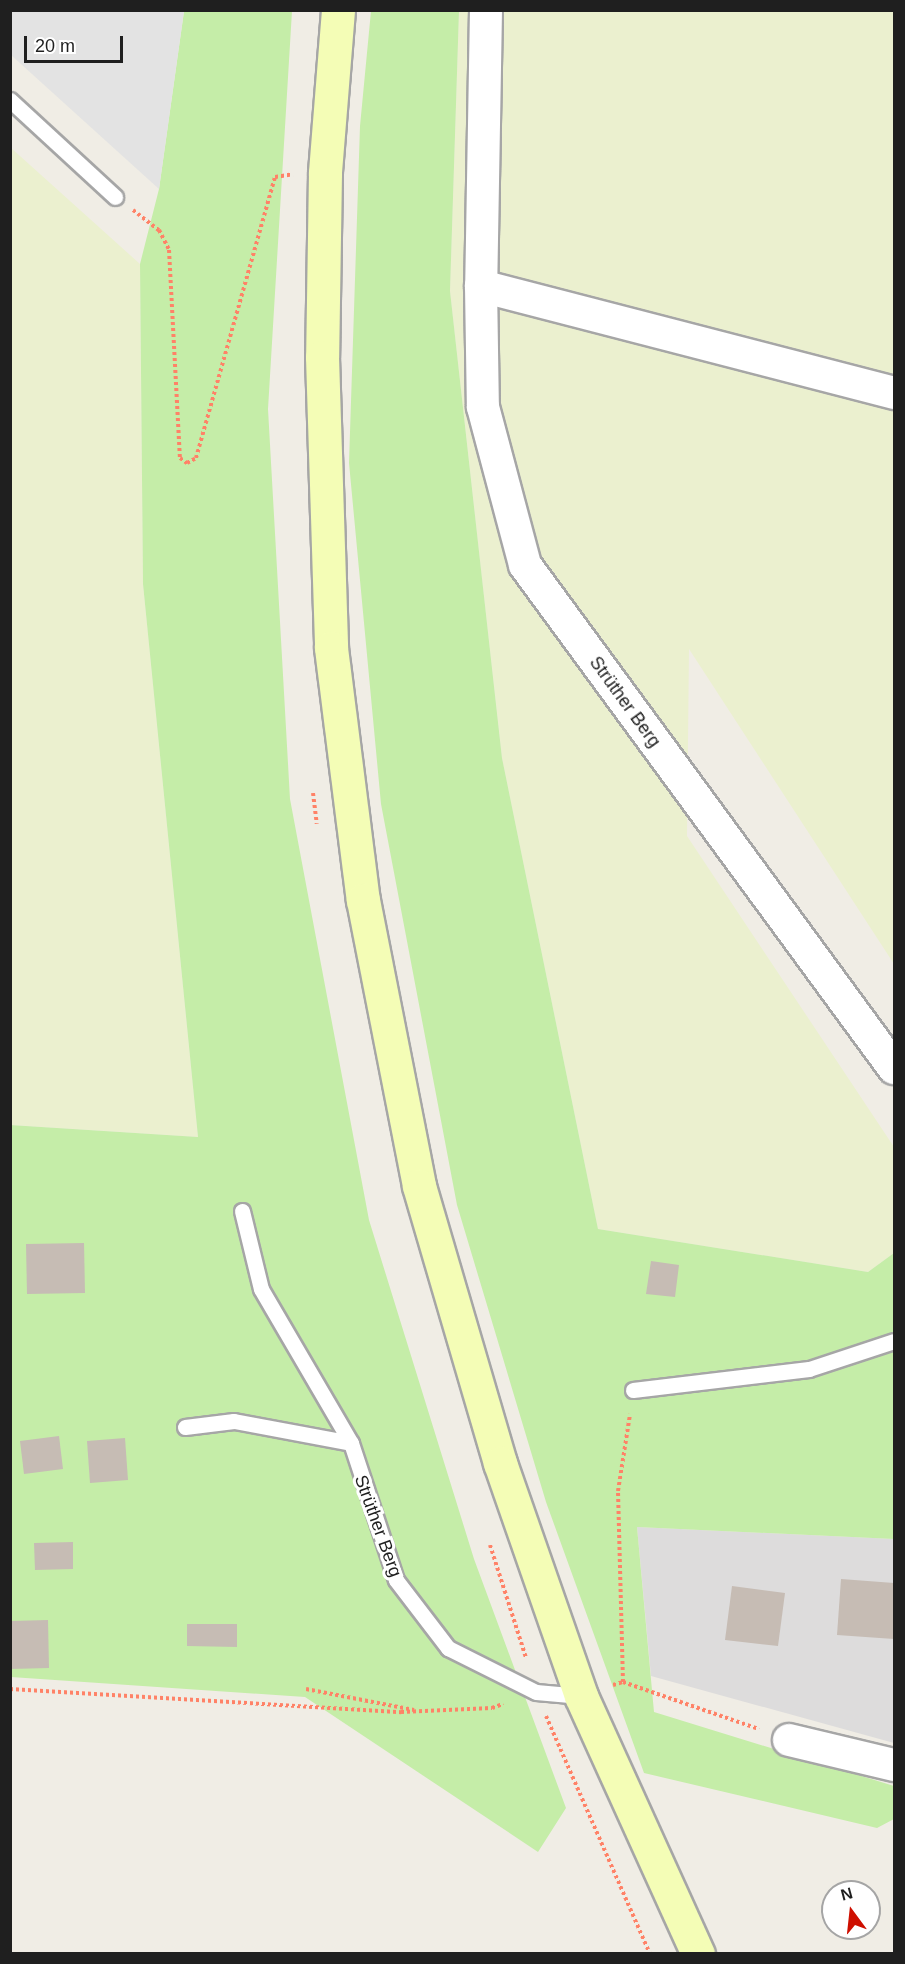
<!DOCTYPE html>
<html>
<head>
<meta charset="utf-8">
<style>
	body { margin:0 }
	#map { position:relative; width:905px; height:1964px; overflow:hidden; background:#f0ede5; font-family:Helvetica,sans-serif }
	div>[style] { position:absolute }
	.residential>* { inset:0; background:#dddcdc }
	.farmland>* { inset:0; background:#ebf0cf }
	.grass>* { inset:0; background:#c5eda8 }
	.parking>* { inset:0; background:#e3e3e3 }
	.building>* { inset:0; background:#c6bcb4 }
	.path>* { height:4px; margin-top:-2px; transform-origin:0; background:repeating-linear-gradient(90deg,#ff8267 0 3px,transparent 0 6px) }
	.roads { filter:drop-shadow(2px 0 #a6a6a6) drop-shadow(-2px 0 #a6a6a6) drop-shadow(0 2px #a6a6a6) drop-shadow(0 -2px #a6a6a6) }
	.lane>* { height:15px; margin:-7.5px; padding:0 7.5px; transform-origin:7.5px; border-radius:7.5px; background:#fff }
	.street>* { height:32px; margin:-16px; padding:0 16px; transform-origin:16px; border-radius:16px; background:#fff }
	.secondary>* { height:33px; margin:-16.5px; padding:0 16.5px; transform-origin:16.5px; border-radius:16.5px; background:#f4fdb6 }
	span { translate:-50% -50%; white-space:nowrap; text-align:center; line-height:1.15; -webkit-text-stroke:6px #fff; paint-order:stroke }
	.street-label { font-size:18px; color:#1f1f1f }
	.frame { position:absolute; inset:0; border:12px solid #1f1f1f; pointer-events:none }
	.north { position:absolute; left:821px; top:1880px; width:60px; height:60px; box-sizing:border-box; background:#fff; border:2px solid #a5a5a5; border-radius:50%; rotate:345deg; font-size:16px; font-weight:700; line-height:24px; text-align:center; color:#1f1f1f }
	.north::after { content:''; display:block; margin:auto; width:21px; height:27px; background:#ce0f00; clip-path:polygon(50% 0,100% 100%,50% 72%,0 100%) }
	.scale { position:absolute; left:24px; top:36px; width:99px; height:27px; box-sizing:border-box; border:3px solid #1f1f1f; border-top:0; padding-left:8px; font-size:18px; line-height:21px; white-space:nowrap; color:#1f1f1f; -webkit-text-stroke:4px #fff; paint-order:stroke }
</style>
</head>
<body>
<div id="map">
	<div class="residential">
		<div style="clip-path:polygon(637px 1527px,894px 1539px,894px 1743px,651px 1676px)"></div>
	</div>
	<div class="farmland">
		<div style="clip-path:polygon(459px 11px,894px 11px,894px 964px,689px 649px,687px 836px,894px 1147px,894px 1253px,868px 1272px,598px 1229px,502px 758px,450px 291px)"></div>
		<div style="clip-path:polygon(10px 147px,140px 264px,143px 584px,198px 1137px,11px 1125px)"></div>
	</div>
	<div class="grass">
		<div style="clip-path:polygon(184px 11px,292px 11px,268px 409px,290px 799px,369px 1220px,474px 1559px,566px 1808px,538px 1852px,305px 1697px,11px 1677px,10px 1125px,198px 1137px,143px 584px,140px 264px,159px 189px)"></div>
		<div style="clip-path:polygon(371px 11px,459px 11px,450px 291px,502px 758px,598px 1229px,868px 1272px,894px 1253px,894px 1539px,637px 1527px,654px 1712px,894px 1786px,894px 1819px,877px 1828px,644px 1773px,546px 1502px,457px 1205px,381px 804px,349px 463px,360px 126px)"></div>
	</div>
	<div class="parking">
		<div style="clip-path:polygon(11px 10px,184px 11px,159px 189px,11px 55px)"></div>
	</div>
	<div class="building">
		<div style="clip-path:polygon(84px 1243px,85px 1293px,27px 1294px,26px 1244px)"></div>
		<div style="clip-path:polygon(651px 1261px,679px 1265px,675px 1297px,646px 1294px)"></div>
		<div style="clip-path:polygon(59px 1436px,63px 1469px,24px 1474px,20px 1441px)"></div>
		<div style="clip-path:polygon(125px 1438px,128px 1480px,90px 1483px,87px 1441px)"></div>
		<div style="clip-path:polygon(73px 1542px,73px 1569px,35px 1570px,34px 1543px)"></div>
		<div style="clip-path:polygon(841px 1579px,894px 1583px,894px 1639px,837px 1635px)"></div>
		<div style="clip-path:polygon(732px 1586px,785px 1593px,778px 1646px,725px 1640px)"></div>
		<div style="clip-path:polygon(48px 1620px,49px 1668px,10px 1669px,10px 1621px)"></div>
		<div style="clip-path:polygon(187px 1624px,237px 1624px,237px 1647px,187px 1646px)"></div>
	</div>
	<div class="path">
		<div style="left:133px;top:210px;width:33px;rotate:38deg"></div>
		<div style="left:159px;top:230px;width:22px;rotate:63deg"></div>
		<div style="left:169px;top:250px;width:208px;rotate:87deg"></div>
		<div style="left:180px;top:458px;width:9px;rotate:36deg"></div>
		<div style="left:187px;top:463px;width:10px;rotate:-29deg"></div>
		<div style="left:196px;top:458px;width:292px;rotate:-74.3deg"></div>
		<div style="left:275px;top:177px;width:18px;rotate:-9deg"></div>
		<div style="left:313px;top:793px;width:31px;rotate:83deg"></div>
		<div style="left:490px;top:1545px;width:119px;rotate:72.3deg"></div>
		<div style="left:623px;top:1682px;width:191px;rotate:-91.5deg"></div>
		<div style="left:618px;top:1491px;width:78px;rotate:-81.1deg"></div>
		<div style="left:613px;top:1685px;width:10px;rotate:-17deg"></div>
		<div style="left:623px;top:1682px;width:144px;rotate:19.1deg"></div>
		<div style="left:10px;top:1689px;width:392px;rotate:3.4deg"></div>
		<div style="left:401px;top:1712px;width:91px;rotate:-2.5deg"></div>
		<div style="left:492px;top:1708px;width:12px;rotate:-20deg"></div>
		<div style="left:306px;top:1689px;width:110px;rotate:11deg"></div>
		<div style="left:546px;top:1716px;width:260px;rotate:66.4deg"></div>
	</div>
	<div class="roads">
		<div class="lane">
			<div style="left:10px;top:100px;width:143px;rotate:42.7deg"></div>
			<div style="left:242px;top:1211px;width:80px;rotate:76.3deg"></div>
			<div style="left:261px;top:1289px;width:178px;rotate:59.7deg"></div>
			<div style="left:351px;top:1443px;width:144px;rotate:71.8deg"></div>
			<div style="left:396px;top:1580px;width:86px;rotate:52.6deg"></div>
			<div style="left:448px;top:1648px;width:98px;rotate:26.6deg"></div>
			<div style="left:536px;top:1692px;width:45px;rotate:5.1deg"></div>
			<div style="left:633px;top:1390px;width:177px;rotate:-6.8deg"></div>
			<div style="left:809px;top:1369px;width:89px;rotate:-18.2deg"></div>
			<div style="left:185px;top:1427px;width:49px;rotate:-7deg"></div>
			<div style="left:234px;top:1421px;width:119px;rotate:10.6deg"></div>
		</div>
		<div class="street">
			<div style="left:486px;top:10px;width:276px;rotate:91deg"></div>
			<div style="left:481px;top:286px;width:121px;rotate:89.1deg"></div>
			<div style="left:483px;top:407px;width:163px;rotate:75.1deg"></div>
			<div style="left:525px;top:565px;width:624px;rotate:53.74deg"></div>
			<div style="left:481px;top:286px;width:427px;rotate:14.5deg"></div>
			<div style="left:789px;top:1740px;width:108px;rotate:13.4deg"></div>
		</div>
		<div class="secondary">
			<div style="left:338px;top:10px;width:164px;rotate:94.6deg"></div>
			<div style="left:325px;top:173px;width:184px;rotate:90.9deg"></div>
			<div style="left:322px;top:357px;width:291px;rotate:88.2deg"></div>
			<div style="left:331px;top:648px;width:254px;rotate:82.8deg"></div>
			<div style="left:363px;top:900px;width:291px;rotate:78.9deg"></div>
			<div style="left:419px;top:1186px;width:289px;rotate:73.7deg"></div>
			<div style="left:500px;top:1463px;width:247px;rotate:70.8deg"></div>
			<div style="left:581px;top:1696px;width:283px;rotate:65.6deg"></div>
		</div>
	</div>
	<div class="street-label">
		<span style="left:625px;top:702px;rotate:54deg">Strüther Berg</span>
		<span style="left:378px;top:1526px;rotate:70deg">Strüther Berg</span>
	</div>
	<div class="frame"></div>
	<div class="north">N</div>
	<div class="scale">20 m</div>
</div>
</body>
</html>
